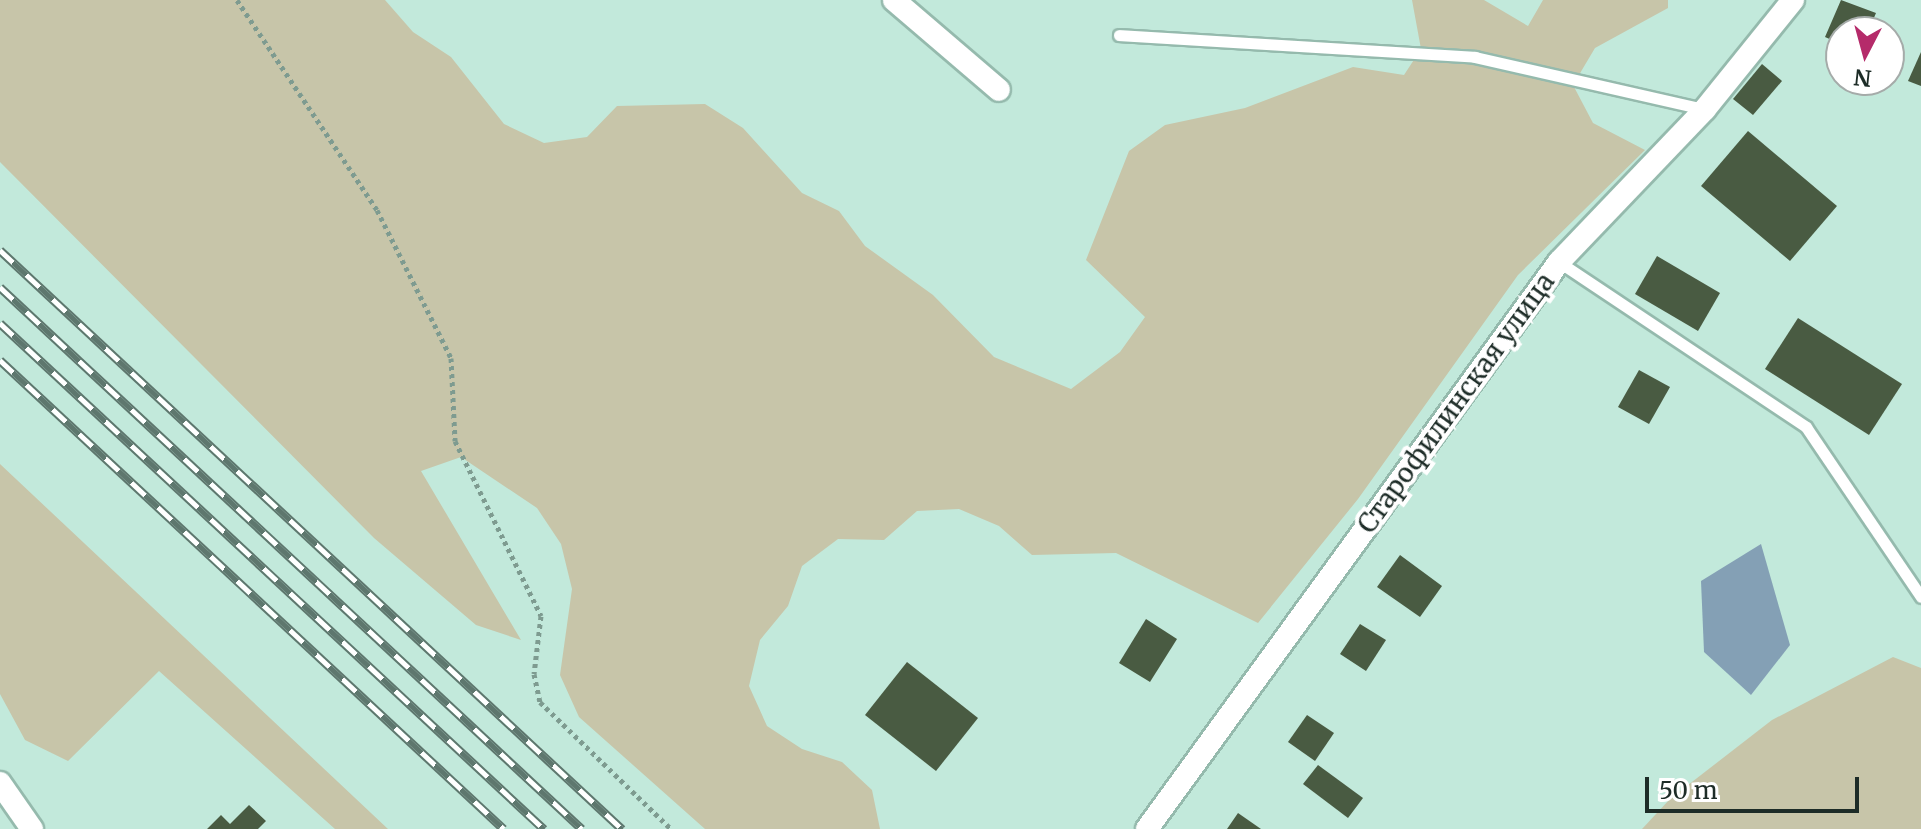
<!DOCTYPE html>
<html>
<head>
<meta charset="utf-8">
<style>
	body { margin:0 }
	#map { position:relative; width:1921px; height:829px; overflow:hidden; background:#c2e9db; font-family:Merriweather,serif }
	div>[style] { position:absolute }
	.green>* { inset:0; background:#c7c5a9 }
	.water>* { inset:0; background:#84a0b5 }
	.building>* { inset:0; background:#495b42 }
	.path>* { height:5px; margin-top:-2.5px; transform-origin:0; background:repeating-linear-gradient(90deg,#7e9b90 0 4px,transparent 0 8px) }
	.roads { filter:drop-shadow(2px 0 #95baad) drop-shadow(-2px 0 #95baad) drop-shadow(0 2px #95baad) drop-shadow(0 -2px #95baad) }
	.lane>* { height:11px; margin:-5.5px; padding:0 5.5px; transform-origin:5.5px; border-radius:5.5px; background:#fff }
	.street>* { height:22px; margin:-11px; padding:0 11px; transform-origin:11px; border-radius:11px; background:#fff }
	.rail>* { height:9px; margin-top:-4.5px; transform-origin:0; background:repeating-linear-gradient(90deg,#fff 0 18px,#5e776e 0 36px); box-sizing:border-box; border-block:2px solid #5e776e }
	span { translate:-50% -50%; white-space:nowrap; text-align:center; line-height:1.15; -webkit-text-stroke:8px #fff; paint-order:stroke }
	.street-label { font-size:26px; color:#1d2c27 }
	.north { position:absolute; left:1825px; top:16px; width:80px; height:80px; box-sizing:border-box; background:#fff; border:2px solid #a5aba9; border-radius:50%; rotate:186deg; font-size:22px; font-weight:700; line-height:32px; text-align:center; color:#1d2c27 }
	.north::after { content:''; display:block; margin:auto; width:28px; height:36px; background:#b52b6a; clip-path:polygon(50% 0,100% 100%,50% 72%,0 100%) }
	.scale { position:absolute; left:1645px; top:777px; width:214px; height:36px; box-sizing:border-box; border:4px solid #1d2c27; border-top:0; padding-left:10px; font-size:24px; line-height:28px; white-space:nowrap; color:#1d2c27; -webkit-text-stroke:6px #fff; paint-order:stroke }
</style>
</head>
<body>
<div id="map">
	<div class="green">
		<div style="clip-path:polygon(0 0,385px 0,413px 32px,451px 57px,504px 124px,544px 143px,587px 137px,617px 106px,705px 104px,743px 128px,802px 193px,839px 211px,865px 246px,933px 295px,994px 357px,1071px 389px,1120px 352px,1145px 317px,1086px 260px,1129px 151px,1165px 125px,1245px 108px,1353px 67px,1404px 75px,1421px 49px,1412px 0,1484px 0,1528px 26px,1543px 0,1668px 0,1668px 8px,1595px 48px,1573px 85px,1593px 123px,1645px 150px,1518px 275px,1358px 499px,1258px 623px,1116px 553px,1032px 555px,999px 526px,959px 509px,917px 511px,884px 540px,838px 539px,802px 566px,788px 606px,760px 640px,749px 686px,767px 726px,802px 749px,842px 762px,872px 790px,880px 829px,705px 829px,579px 717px,560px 675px,572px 589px,561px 544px,537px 508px,461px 457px,421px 471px,521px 640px,476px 625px,374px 538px,0 162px)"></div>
		<div style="clip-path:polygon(0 464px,388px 829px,335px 829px,159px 671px,68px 761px,25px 740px,0 694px)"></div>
		<div style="clip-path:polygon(1893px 657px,1921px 668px,1921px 829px,1642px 829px,1670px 799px,1772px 720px)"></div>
	</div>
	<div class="water">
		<div style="clip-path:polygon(1761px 544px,1790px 645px,1751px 695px,1704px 652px,1701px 581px)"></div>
	</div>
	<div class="building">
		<div style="clip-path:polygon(1841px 0,1876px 13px,1868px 32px,1841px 32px,1841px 44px,1825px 37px)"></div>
		<div style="clip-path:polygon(1921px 52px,1921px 86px,1908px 81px)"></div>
		<div style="clip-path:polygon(1762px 64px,1782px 81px,1753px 115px,1733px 99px)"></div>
		<div style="clip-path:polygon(1748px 131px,1837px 206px,1790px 261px,1701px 186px)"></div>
		<div style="clip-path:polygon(1657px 256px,1720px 293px,1698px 331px,1635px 294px)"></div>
		<div style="clip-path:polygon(1798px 318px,1902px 384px,1869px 435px,1765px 369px)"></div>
		<div style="clip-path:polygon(1639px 370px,1670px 387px,1649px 424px,1618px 407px)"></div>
		<div style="clip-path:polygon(1400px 555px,1442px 586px,1420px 617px,1377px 587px)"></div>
		<div style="clip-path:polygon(1146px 619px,1177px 639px,1150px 682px,1119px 663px)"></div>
		<div style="clip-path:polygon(1360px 624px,1386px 640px,1366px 671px,1340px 654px)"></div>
		<div style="clip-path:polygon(907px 662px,978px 718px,936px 771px,865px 715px)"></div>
		<div style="clip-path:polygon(1307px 715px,1334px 733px,1315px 761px,1288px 742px)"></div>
		<div style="clip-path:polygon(1318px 765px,1363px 798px,1348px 818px,1303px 784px)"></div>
		<div style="clip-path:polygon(249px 805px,266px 821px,258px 829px,207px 829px,221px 815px,230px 824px)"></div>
		<div style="clip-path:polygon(1238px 813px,1261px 829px,1227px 829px)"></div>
	</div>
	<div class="path">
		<div style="left:237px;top:0;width:252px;rotate:56.3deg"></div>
		<div style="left:377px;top:210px;width:165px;rotate:63.4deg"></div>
		<div style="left:451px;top:358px;width:83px;rotate:87.2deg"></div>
		<div style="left:455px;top:441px;width:195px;rotate:63.8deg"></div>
		<div style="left:541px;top:616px;width:58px;rotate:96.9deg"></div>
		<div style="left:534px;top:674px;width:29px;rotate:78deg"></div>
		<div style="left:540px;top:702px;width:182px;rotate:44.1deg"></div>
	</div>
	<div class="roads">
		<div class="lane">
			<div style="left:1119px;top:35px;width:357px;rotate:3.5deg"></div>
			<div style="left:1475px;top:57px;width:235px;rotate:12.8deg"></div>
			<div style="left:1559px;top:262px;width:297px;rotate:33.7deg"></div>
			<div style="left:1806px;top:427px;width:205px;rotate:55.9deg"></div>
		</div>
		<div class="street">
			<div style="left:894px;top:0;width:138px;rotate:40.6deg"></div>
			<div style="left:0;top:783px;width:56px;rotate:55.2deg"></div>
			<div style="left:1147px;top:829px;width:701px;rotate:-54deg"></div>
			<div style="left:1559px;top:262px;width:211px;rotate:-46.3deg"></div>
			<div style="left:1705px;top:109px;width:140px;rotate:-51.1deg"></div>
		</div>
	</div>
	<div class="rail">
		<div style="left:0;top:250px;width:850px;rotate:42.95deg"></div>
		<div style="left:0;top:287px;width:795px;rotate:42.96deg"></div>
		<div style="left:0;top:323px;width:743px;rotate:42.93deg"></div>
		<div style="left:0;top:360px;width:688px;rotate:42.94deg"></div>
	</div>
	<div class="street-label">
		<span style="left:1456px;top:403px;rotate:-54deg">Старофилинская улица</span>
	</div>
	<div class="north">N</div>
	<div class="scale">50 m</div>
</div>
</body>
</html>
